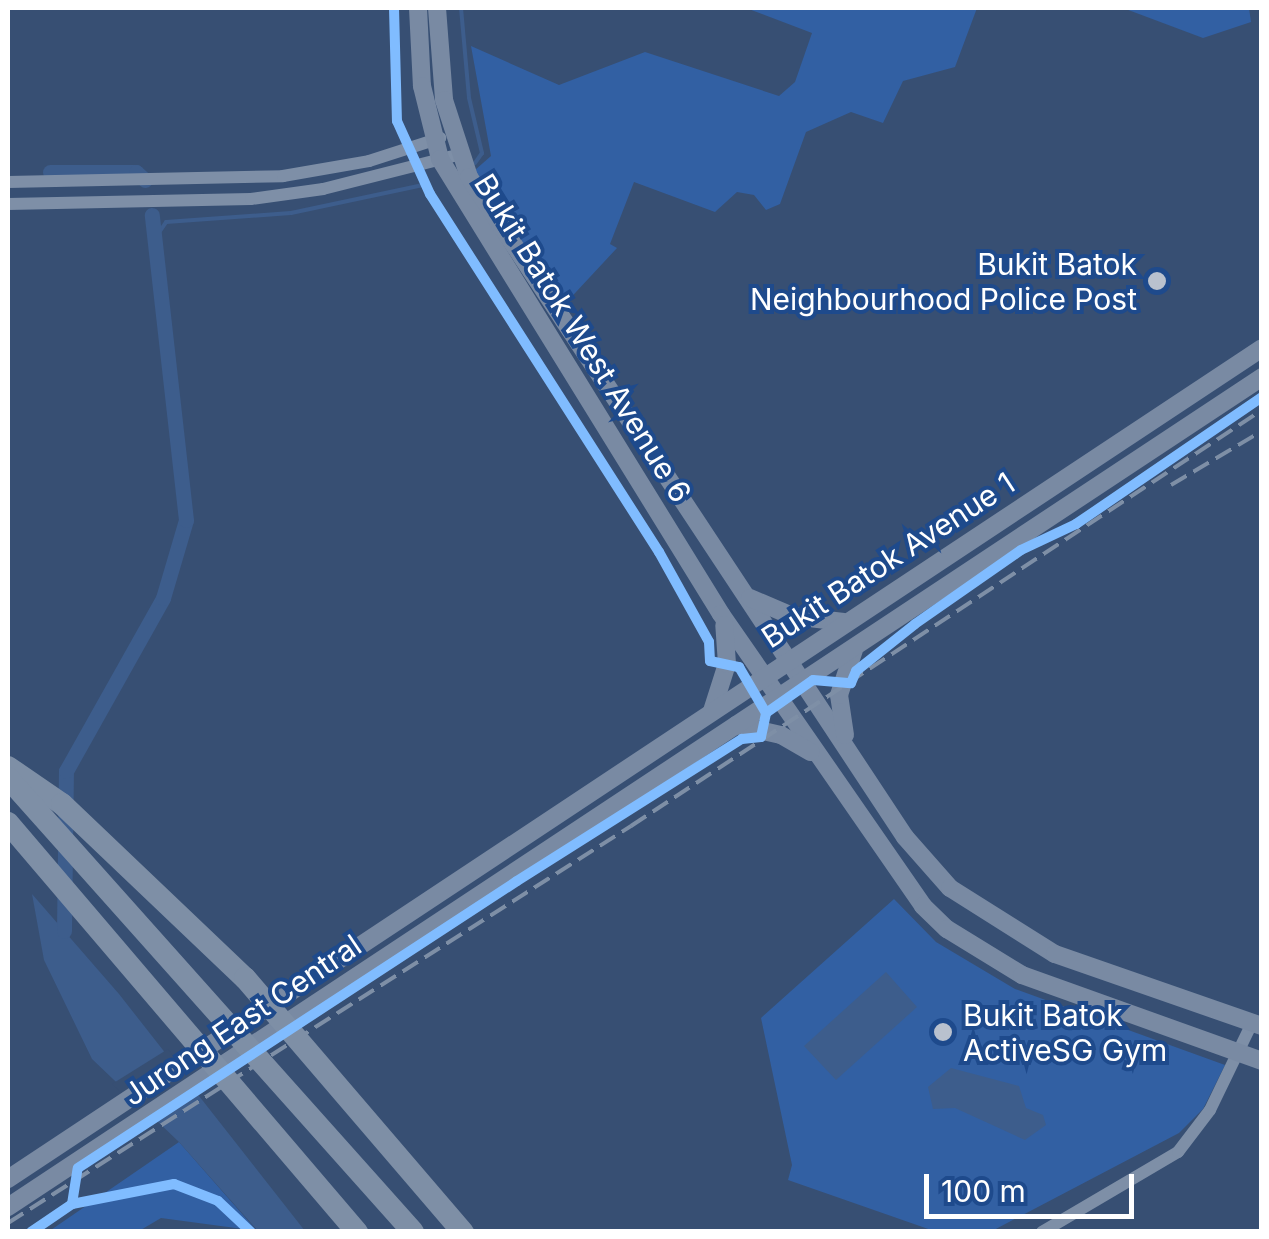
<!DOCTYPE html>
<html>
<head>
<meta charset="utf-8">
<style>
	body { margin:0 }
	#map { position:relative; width:1269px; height:1239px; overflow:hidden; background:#374f73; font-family:Inter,sans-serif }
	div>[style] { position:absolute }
	.green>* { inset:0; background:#3260a3 }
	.water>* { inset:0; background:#3d5d8c }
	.pier>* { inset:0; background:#374f73 }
	.stream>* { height:4px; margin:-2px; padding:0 2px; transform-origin:2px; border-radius:2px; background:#3d5d8c }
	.canal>* { height:15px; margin:-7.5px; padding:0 7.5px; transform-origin:7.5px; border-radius:7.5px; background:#3d5d8c }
	.street>* { height:12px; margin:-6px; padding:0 6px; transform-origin:6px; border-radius:6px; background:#7e8fa7 }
	.secondary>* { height:18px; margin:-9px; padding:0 9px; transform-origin:9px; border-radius:9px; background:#798aa3 }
	.highway>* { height:22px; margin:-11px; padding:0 11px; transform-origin:11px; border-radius:11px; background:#7e8fa6 }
	.rail>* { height:4px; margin-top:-2px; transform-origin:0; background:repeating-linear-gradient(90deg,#7e8fa6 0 18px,transparent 0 26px) }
	.cycleway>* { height:10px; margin:-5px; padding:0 5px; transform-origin:5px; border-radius:5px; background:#80bcff }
	.dots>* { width:28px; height:28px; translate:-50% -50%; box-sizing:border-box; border:5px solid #1e4a8c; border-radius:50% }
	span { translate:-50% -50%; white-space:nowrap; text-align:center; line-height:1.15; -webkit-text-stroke:8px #1e4a8c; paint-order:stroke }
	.poi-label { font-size:30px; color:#fff }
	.right { translate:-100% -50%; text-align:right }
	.left { translate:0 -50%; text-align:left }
	.street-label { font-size:30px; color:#fff }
	.frame { position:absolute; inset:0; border:10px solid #fff; pointer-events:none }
	.scale { position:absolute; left:924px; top:1174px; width:210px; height:45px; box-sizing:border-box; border:5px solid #fff; border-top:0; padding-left:12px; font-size:30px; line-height:35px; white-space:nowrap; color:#fff; -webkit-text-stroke:8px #1e4a8c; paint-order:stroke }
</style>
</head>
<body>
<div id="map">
	<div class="green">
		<div style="clip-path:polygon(746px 8px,977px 8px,955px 67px,903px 81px,883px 123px,851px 112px,806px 132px,780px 204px,766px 210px,754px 195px,737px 192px,715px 212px,634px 182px,610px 244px,617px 248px,563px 306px,475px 170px,491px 156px,471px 46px,559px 85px,645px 52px,779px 96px,795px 82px,812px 33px)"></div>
		<div style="clip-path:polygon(1123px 8px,1249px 8px,1251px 22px,1203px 38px)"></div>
		<div style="clip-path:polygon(894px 899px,936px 942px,1015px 989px,1225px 1065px,1203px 1109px,1179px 1133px,992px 1231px,934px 1231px,788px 1180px,792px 1165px,761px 1018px)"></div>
		<div style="clip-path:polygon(179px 1142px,257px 1231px,161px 1218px,139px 1231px,48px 1232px)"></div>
	</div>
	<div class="water">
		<div style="clip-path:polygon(32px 894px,119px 994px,305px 1231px,258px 1231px,179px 1142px,92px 1059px,44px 960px)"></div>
		<div style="clip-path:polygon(886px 972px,917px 1007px,836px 1080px,804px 1046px)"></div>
		<div style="clip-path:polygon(951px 1068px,1019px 1086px,1026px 1108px,1043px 1115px,1046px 1125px,1025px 1140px,955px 1108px,933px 1109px,928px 1087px)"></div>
	</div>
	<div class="pier">
		<div style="clip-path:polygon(168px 1049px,200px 1092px,152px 1123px,112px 1084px)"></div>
	</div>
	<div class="stream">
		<div style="left:461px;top:8px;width:90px;rotate:84.9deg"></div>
		<div style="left:469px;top:98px;width:57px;rotate:76.7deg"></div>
		<div style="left:482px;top:153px;width:12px;rotate:125deg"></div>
		<div style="left:156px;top:237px;width:18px;rotate:-56deg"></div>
		<div style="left:166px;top:222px;width:125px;rotate:-4.1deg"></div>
		<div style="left:291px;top:213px;width:135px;rotate:-12deg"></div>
	</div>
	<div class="canal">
		<div style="left:50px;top:172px;width:86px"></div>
		<div style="left:136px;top:172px;width:12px;rotate:42deg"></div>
		<div style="left:64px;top:931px;width:160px;rotate:-89.3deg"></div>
		<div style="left:66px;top:771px;width:198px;rotate:-60.7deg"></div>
		<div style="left:163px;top:598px;width:81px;rotate:-73.6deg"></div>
		<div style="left:186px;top:520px;width:307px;rotate:-96.4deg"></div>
	</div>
	<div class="street">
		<div style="left:8px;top:182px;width:275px;rotate:-1.2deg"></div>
		<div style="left:283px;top:176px;width:87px;rotate:-9.9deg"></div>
		<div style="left:369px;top:161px;width:75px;rotate:-17.9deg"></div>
		<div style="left:8px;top:204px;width:243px;rotate:-1.2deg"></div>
		<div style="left:251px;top:199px;width:73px;rotate:-7.9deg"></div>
		<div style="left:323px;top:189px;width:138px;rotate:-14.2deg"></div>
		<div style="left:1042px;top:1232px;width:158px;rotate:-30.5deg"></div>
		<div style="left:1178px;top:1152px;width:53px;rotate:-52.7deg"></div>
		<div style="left:1210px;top:1110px;width:97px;rotate:-64.2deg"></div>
	</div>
	<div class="secondary">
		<div style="left:418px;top:8px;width:78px;rotate:87.1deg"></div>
		<div style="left:422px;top:86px;width:75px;rotate:76.1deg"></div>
		<div style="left:440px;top:159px;width:535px;rotate:58.3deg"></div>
		<div style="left:721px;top:614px;width:355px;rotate:55.3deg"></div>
		<div style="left:923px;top:906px;width:33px;rotate:44deg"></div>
		<div style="left:947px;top:929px;width:88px;rotate:31.5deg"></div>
		<div style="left:1022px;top:975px;width:255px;rotate:19.7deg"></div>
		<div style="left:437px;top:8px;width:92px;rotate:85.6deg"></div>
		<div style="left:444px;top:100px;width:81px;rotate:72deg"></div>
		<div style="left:469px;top:177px;width:791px;rotate:56.55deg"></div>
		<div style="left:905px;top:837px;width:68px;rotate:48.6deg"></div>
		<div style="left:950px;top:888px;width:124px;rotate:32.2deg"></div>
		<div style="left:1055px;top:954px;width:219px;rotate:19.2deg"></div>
		<div style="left:750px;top:598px;width:46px;rotate:23.2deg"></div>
		<div style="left:792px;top:616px;width:52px;rotate:6.6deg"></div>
		<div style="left:712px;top:711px;width:49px;rotate:-72.3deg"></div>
		<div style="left:727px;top:664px;width:39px;rotate:-94deg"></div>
		<div style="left:736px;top:725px;width:46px;rotate:12.5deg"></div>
		<div style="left:781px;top:735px;width:34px;rotate:30deg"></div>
		<div style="left:845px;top:735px;width:40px;rotate:-98.5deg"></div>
		<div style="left:839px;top:695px;width:47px;rotate:-71.6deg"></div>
		<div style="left:8px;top:1179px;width:1504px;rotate:-33.53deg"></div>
		<div style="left:8px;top:1207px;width:1504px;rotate:-33.5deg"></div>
	</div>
	<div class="highway">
		<div style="left:8px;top:767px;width:65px;rotate:34.4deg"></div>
		<div style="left:62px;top:804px;width:253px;rotate:43.6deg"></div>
		<div style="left:245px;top:978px;width:335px;rotate:49.4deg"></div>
		<div style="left:8px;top:778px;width:608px;rotate:48.26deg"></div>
		<div style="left:8px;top:823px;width:538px;rotate:49.53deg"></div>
	</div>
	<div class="rail">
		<div style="left:1171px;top:485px;width:106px;rotate:-30.7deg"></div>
		<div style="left:8px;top:1223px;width:739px;rotate:-32.51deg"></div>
		<div style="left:631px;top:826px;width:756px;rotate:-33.4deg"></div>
	</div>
	<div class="cycleway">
		<div style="left:394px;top:8px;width:113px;rotate:88.5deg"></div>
		<div style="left:397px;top:121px;width:80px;rotate:65.7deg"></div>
		<div style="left:430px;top:194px;width:425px;rotate:57.4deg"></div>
		<div style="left:659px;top:552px;width:103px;rotate:60.9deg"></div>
		<div style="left:709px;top:642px;width:19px;rotate:87deg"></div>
		<div style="left:710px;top:661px;width:30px;rotate:12deg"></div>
		<div style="left:739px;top:667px;width:53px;rotate:59.6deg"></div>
		<div style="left:72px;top:1204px;width:36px;rotate:-81deg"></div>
		<div style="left:78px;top:1168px;width:524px;rotate:-33.17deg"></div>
		<div style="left:517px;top:881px;width:266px;rotate:-32.3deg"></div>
		<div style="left:742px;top:739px;width:19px;rotate:-6deg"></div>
		<div style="left:761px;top:737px;width:25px;rotate:-78deg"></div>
		<div style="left:766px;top:713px;width:57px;rotate:-35.1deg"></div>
		<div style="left:813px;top:680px;width:38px;rotate:5deg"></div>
		<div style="left:851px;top:683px;width:13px;rotate:-67deg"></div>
		<div style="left:856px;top:671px;width:75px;rotate:-38.5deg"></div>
		<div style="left:915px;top:624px;width:129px;rotate:-34.9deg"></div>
		<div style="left:1021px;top:550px;width:61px;rotate:-25.3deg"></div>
		<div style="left:1076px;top:524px;width:225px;rotate:-34.3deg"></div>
		<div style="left:31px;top:1232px;width:50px;rotate:-34.3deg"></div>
		<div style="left:72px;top:1204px;width:104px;rotate:-11.1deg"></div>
		<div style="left:174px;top:1184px;width:47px;rotate:21.1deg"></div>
		<div style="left:218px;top:1201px;width:45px;rotate:43.2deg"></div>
	</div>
	<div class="dots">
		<div style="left:1157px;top:281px;background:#b9c1ce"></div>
		<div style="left:943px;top:1032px;background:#b9c1ce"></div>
	</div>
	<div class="poi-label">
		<span class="right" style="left:1137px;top:281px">Bukit Batok<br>Neighbourhood Police Post</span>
		<span class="left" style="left:963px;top:1032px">Bukit Batok<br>ActiveSG Gym</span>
	</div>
	<div class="street-label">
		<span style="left:583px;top:338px;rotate:58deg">Bukit Batok West Avenue 6</span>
		<span style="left:888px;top:560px;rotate:-33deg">Bukit Batok Avenue 1</span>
		<span style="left:242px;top:1020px;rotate:-34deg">Jurong East Central</span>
	</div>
	<div class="frame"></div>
	<div class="scale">100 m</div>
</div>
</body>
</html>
